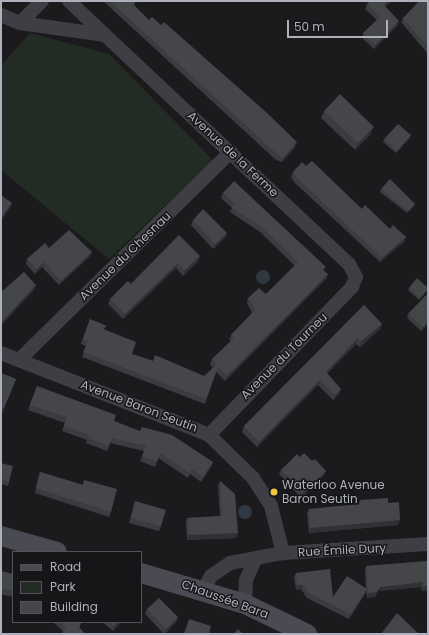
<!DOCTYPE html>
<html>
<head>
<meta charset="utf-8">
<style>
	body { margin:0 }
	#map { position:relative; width:429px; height:635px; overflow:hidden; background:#1b1b1d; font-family:Poppins,sans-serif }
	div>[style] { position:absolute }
	.green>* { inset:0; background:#222b24 }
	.water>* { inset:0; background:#303841 }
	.round { border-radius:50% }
	.minor>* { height:14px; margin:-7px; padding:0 7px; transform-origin:7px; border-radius:7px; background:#3e3e44 }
	.secondary>* { height:20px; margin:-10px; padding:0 10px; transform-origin:10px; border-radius:10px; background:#4a4b52 }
	.wall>* { inset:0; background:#3b3c40 }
	.shaded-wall>* { inset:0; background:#303134 }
	.building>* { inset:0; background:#45464a }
	.dots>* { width:11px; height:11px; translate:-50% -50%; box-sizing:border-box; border:2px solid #161518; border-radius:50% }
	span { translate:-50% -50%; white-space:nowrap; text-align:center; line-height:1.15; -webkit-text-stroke:3px #161518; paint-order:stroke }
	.street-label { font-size:12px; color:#adb1bc }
	.poi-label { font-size:12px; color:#adb1bc }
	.left { translate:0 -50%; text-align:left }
	.frame { position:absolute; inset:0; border:2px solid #adb1bc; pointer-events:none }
	.legend { position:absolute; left:12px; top:551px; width:130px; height:72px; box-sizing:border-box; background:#161518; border:1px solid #52535a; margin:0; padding:5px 7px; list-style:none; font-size:12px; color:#adb1bc }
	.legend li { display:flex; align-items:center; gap:8px; height:20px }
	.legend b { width:20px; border:1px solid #52535a }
	.scale { position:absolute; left:287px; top:20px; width:101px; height:18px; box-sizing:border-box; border:2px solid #adb1bc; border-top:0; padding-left:5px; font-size:12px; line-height:14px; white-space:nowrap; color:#adb1bc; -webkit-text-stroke:3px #161518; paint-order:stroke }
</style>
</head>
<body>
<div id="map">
	<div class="green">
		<div style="clip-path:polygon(30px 33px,109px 54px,213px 160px,109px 259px,1px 170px,1px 66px)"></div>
	</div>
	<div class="water">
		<div class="round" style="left:256px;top:270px;width:14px;height:14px"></div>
		<div class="round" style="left:238px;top:505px;width:14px;height:14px"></div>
	</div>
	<div class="minor">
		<div style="left:69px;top:1px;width:50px;rotate:43.4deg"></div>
		<div style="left:1px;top:15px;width:21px;rotate:23deg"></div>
		<div style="left:20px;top:23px;width:86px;rotate:8deg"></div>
		<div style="left:105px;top:35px;width:335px;rotate:43.2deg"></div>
		<div style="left:349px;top:264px;width:15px;rotate:62deg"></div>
		<div style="left:356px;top:277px;width:11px;rotate:112deg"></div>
		<div style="left:352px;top:287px;width:206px;rotate:134deg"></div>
		<div style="left:20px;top:23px;width:31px;rotate:-45deg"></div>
		<div style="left:1px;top:353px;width:224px;rotate:21.5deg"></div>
		<div style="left:209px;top:435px;width:62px;rotate:44.3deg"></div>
		<div style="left:253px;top:478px;width:33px;rotate:57deg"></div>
		<div style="left:271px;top:506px;width:49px;rotate:75.7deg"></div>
		<div style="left:19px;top:360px;width:297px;rotate:-44.5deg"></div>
		<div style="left:203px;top:591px;width:17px;rotate:-62deg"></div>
		<div style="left:211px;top:576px;width:23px;rotate:-34deg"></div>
		<div style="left:230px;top:563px;width:54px;rotate:-10.7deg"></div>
		<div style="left:283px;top:553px;width:145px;rotate:-3.6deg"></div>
		<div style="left:245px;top:604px;width:24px;rotate:-88deg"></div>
		<div style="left:246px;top:580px;width:24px;rotate:-66deg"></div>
	</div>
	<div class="secondary">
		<div style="left:1px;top:536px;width:58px;rotate:15.9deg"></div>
		<div style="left:141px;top:573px;width:109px;rotate:16.6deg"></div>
		<div style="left:245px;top:604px;width:69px;rotate:25.8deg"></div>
	</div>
	<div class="wall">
		<div style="clip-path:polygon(103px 1px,136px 1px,134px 6px,149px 20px,295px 147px,290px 153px,282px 162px,276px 160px)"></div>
		<div style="clip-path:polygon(370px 1px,391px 1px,385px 7px,398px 25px,374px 49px,362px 38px,363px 33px,377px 20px,365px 9px,367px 4px)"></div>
		<div style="clip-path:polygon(428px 1px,428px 54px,401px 22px,403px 18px)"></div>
		<div style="clip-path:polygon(324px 111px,371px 134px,355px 150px,321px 118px)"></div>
		<div style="clip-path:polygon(411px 135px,410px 138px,396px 153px,383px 142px,384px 139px)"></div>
		<div style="clip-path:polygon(306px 166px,362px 209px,390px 229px,406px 237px,404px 242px,380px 262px,294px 182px,291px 177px,293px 172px)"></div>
		<div style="clip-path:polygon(381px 189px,414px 206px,407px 213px,380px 192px)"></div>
		<div style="clip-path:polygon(223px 193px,324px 271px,328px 274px,326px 279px,225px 381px,216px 372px,205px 404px,82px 357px,86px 346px,81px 344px,90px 319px,106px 330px,132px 354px,153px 361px,204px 376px,213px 368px,210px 364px,212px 359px,231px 341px,229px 340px,231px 335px,252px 313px,247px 303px,248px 298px,266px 294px,295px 266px,260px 232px,230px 212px,232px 208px,221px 198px)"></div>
		<div style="clip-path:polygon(193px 220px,225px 238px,213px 249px,191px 225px)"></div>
		<div style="clip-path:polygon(179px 235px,198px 261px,183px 276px,176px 268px,123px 319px,108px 304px,110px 299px,131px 284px)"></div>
		<div style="clip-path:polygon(49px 248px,92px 252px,90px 256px,59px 285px,42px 267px,35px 274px,26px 264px,27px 259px)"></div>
		<div style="clip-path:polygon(409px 288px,428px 288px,428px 289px,427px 291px,419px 300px,408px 290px)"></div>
		<div style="clip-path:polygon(364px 305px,382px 324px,380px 329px,360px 347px,356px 344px,327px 374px,341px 389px,339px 394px,333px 400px,318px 385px,257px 447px,242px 432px,244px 426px)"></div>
		<div style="clip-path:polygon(408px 314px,428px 324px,421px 331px,407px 318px)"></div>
		<div style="clip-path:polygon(1px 373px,16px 379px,2px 413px,1px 412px)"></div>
		<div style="clip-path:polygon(37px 386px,114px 421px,213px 462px,211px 467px,201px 482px,190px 474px,188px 478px,158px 458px,155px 467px,140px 461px,144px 451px,110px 443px,107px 451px,86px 443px,87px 440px,62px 431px,65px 423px,28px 410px)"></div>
		<div style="clip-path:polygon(300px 457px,312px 461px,326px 471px,324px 475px,301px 498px,279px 474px,281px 470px)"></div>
		<div style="clip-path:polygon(1px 463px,9px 482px,8px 486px,1px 484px)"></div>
		<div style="clip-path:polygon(40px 472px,83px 485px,84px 480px,111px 512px,109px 517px,35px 493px,38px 478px)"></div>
		<div style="clip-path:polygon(220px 481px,236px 538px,187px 540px,186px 523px,187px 518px,220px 516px,218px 486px)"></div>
		<div style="clip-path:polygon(360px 500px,388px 503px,398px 525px,309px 533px,307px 513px,309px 509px,358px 505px)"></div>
		<div style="clip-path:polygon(135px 501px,161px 526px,159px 531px,129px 523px)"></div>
		<div style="clip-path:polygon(428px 561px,428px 591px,422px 591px,421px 587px,378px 591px,375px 597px,367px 598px,366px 591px,365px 594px,349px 619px,307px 598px,301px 589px,296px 590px,294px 577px,296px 573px,333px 597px,366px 589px,365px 571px,366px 566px)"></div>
		<div style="clip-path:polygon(1px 571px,13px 574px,13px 597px,1px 594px)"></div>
		<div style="clip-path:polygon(147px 609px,178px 617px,176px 622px,165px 634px,164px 634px,145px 614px)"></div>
		<div style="clip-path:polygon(53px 622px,79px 622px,81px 623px,79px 628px,85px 634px,62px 634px,63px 631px)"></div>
		<div style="clip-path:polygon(102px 622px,121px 622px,113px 631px)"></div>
	</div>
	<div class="shaded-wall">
		<div style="clip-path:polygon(388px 1px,391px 1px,382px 10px,384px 5px)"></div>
		<div style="clip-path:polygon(399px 21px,398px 25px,374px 49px,375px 45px)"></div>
		<div style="clip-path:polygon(374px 127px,371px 134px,355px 150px,358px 143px)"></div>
		<div style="clip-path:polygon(411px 135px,410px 138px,396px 153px,397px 151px)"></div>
		<div style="clip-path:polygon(297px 142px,295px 147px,290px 153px,282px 162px,283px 158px)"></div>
		<div style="clip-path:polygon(12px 203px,10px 208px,1px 221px,1px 218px)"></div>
		<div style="clip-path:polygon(415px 204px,414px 206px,407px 213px,408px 211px)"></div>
		<div style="clip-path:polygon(227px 233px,225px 238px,213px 249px,215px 244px)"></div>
		<div style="clip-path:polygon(406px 237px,404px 242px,380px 262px,382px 258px)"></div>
		<div style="clip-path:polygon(92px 252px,90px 256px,59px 285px,61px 281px)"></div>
		<div style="clip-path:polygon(200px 256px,198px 261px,183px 276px,185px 270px)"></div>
		<div style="clip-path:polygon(44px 262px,42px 267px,35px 274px,37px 269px)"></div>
		<div style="clip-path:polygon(178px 263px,176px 268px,123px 319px,125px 314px)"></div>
		<div style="clip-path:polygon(328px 274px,326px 279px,225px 381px,227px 376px)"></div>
		<div style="clip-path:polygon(36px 285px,34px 290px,1px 326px,1px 323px)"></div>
		<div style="clip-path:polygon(428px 289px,427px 291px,419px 300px,420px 298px)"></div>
		<div style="clip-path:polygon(428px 321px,428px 324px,421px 331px,423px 327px)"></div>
		<div style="clip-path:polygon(382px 324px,380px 329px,360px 347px,361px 341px)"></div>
		<div style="clip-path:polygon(358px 338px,356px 344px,324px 377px,326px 372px)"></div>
		<div style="clip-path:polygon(320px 380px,318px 385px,257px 447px,259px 442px)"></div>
		<div style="clip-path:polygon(341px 389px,339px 394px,333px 400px,335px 395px)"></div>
		<div style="clip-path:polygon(213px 462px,211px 467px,201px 482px,203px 477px)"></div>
		<div style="clip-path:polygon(326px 471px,324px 475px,301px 498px,303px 493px)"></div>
		<div style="clip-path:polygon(400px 520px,398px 525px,309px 533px,310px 528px)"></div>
		<div style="clip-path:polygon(238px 533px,236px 538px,187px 540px,189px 535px)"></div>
		<div style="clip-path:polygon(423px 582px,421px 587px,378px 591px,375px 597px,367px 598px,368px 593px,380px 587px)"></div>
		<div style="clip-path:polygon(297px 585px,303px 585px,301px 589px,296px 590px)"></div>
		<div style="clip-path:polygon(423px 586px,428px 586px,428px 591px,422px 591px)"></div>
		<div style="clip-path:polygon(367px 589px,365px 594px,349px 619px,351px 614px)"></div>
		<div style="clip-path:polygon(178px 617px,176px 622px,164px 634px,166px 629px)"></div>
		<div style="clip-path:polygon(118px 622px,121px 622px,113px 631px,114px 626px)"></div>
	</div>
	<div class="building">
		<div style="clip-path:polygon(110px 1px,136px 1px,133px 4px,149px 20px,152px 17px,161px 25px,164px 22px,266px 112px,297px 142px,292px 148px,283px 158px,278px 155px)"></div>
		<div style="clip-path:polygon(370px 1px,388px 1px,384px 5px,399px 21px,375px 45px,363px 33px,380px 17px,367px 4px)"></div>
		<div style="clip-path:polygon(419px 1px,428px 1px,428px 47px,403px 18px)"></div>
		<div style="clip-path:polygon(340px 94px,374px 127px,358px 143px,324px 111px)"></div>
		<div style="clip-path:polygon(398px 124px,411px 135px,397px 151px,384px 139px)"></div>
		<div style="clip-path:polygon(312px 161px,362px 209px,365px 205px,390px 229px,393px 225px,406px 237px,382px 258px,296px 177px,293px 172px,302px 162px,306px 166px)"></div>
		<div style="clip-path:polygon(390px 179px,415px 204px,408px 211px,381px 189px)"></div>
		<div style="clip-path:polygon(234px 181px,326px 267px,323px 270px,328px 274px,227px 376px,218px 367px,206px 399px,83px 352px,88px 341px,83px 339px,90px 319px,107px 326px,103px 329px,136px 342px,132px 354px,153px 361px,155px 355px,204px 376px,216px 365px,212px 359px,234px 338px,231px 335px,255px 310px,248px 298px,259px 288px,266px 294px,298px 262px,262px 227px,232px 208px,235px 204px,223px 193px)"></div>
		<div style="clip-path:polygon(1px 195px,12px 203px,1px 218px)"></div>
		<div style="clip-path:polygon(203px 209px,227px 233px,215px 244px,193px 220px)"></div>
		<div style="clip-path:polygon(69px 230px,92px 252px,61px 281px,44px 262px,37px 269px,27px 259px,45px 243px,49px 248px)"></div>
		<div style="clip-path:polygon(179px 235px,200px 256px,185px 270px,178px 263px,125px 314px,110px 299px,128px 281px,131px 284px)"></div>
		<div style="clip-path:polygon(24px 272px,36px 285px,1px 323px,1px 292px)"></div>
		<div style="clip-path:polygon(417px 278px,428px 288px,420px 298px,409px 288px)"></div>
		<div style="clip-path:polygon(426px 295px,428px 296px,428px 321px,423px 327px,408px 314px)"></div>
		<div style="clip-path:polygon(364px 305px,382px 324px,361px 341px,358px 338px,326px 372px,341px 389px,335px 395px,320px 380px,259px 442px,244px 426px)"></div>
		<div style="clip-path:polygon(1px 373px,16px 379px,4px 408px,1px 407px)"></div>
		<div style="clip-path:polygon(37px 386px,116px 415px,114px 421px,140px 431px,142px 427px,172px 435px,213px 462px,203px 477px,192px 469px,190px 473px,160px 453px,157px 462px,142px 456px,146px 446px,112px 438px,109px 446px,88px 438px,89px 435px,64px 426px,67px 417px,30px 405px)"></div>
		<div style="clip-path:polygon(304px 453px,312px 461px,315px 459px,326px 471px,303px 493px,281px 470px,297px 454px,300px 457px)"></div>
		<div style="clip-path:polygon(1px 463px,13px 466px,9px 482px,1px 479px)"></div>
		<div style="clip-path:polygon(40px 472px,83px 485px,84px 480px,117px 489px,111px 512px,36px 488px)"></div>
		<div style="clip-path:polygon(220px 481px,235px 494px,238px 533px,189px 535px,187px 518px,222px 516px)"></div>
		<div style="clip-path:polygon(388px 498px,388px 503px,399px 502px,400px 520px,310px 528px,309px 509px,360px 504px,360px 500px)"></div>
		<div style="clip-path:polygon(135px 501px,166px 510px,161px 526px,131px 518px)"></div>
		<div style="clip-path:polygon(428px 561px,428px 586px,423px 586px,423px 582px,380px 587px,377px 592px,368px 593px,366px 566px)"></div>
		<div style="clip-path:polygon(330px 569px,333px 597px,347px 576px,367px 589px,351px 614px,309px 593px,303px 585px,297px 585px,296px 573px)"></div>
		<div style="clip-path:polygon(1px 571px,13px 574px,13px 591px,1px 588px)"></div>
		<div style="clip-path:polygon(159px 598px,178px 617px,166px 629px,147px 609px)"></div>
		<div style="clip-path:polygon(397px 613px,419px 634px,381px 634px)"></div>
		<div style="clip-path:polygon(189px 619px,211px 626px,209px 634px,184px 634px)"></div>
		<div style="clip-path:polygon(61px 622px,79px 622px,81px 623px,79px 627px,85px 634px,66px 634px,63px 631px,66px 627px)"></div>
		<div style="clip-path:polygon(110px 622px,118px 622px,114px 626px)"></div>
		<div style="clip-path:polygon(238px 629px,243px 634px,234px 634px)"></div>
	</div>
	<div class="dots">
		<div style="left:274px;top:492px;background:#f0c440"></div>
	</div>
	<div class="street-label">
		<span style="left:233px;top:154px;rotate:43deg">Avenue de la Ferme</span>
		<span style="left:125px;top:256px;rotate:-44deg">Avenue du Chesnau</span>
		<span style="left:284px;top:356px;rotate:-45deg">Avenue du Tourneu</span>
		<span style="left:139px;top:406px;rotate:21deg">Avenue Baron Seutin</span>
		<span style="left:342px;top:550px;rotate:-3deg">Rue Émile Dury</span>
		<span style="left:225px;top:599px;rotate:20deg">Chaussée Bara</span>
	</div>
	<div class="poi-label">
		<span class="left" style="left:282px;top:492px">Waterloo Avenue<br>Baron Seutin</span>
	</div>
	<div class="frame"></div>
	<ul class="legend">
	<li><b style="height:5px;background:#4a4b52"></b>Road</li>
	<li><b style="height:11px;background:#222b24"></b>Park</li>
	<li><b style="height:11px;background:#45464a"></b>Building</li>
	</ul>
	<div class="scale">50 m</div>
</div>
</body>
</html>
